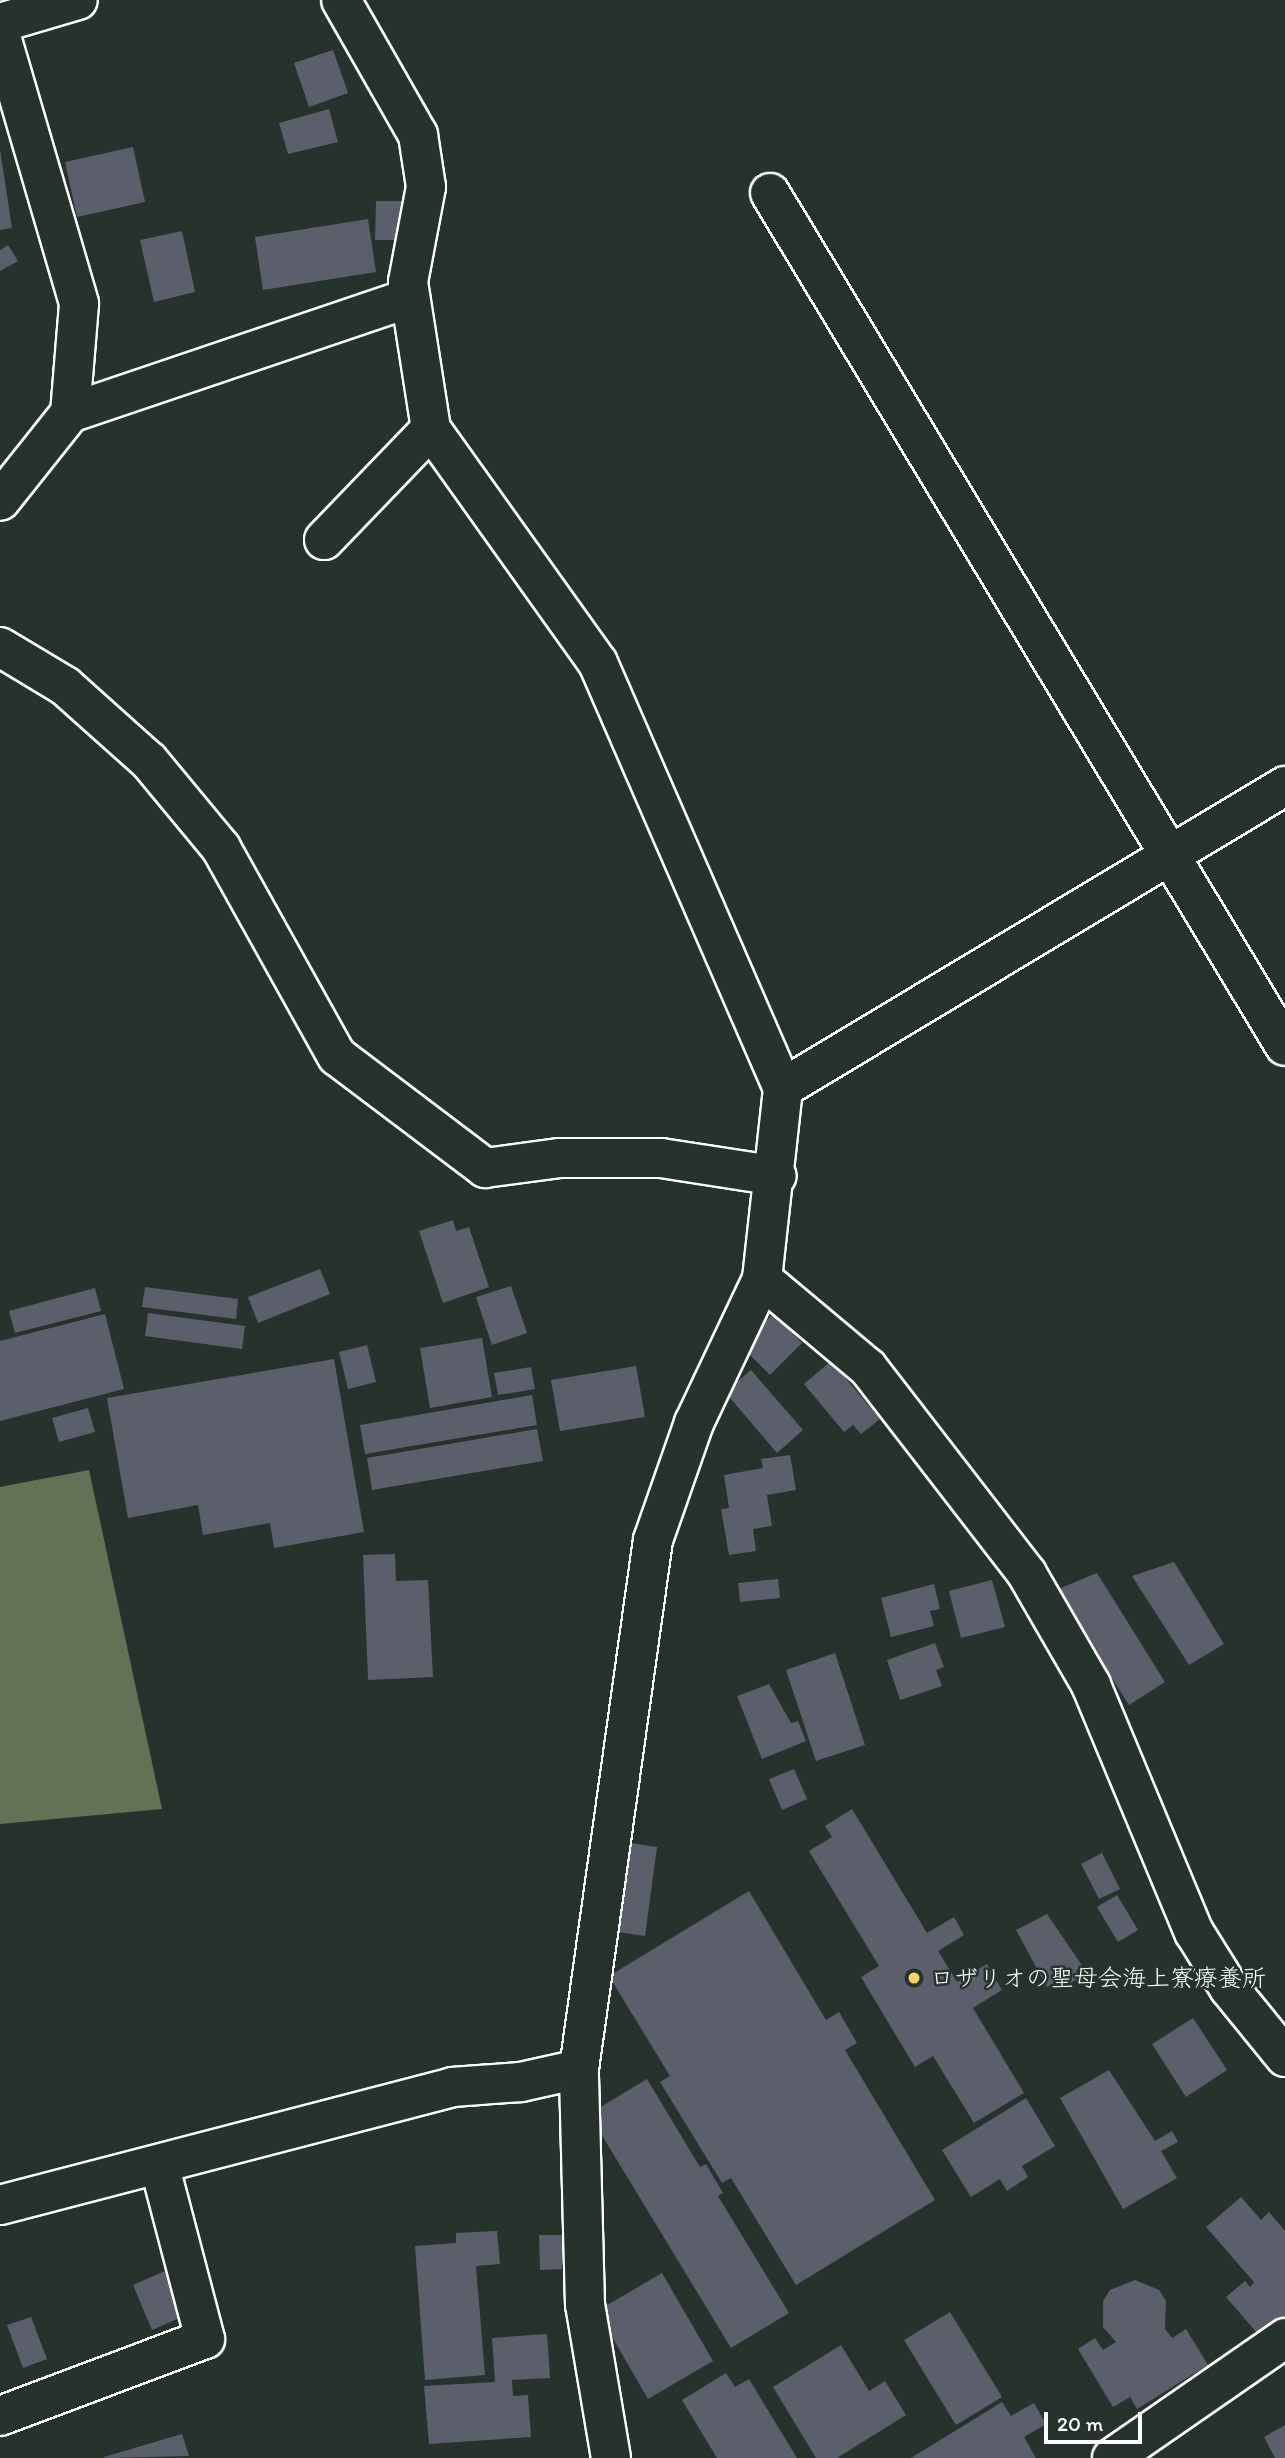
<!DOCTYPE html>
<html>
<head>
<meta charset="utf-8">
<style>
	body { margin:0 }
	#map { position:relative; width:1285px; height:2458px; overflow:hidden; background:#26332d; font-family:Itim,"Klee One",sans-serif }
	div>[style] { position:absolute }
	.green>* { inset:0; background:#637254 }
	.building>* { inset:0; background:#5b5e6b }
	.roads { filter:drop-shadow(2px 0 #fff) drop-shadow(-2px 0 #fff) drop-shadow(0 2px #fff) drop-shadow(0 -2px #fff) }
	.street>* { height:38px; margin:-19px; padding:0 19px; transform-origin:19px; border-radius:19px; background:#26332d }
	.dots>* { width:19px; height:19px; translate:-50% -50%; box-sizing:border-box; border:4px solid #26332d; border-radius:50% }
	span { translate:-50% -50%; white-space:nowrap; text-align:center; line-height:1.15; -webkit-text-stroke:5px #26332d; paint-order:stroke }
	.poi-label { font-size:24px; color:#fff }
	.left { translate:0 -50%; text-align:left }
	.scale { position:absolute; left:1044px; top:2412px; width:98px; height:32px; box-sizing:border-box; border:4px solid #fff; border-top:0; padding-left:9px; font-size:21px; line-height:24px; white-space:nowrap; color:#fff; -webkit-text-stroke:5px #26332d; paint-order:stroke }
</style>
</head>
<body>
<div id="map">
	<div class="green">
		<div style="clip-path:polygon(89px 1470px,162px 1809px,0 1824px,0 1487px)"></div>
	</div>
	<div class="building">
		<div style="clip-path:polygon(333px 50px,348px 93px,309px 107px,294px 63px)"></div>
		<div style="clip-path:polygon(329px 109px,338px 142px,288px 154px,279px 123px)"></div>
		<div style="clip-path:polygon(133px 147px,145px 202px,77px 217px,65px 162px)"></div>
		<div style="clip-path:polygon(0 149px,12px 228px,0 230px)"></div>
		<div style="clip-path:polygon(376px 201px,408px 201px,408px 240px,375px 240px)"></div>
		<div style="clip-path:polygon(368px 219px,376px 272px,263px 290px,255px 237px)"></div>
		<div style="clip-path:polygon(182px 231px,195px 292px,154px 302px,140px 240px)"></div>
		<div style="clip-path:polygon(8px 245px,18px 261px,0 271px,0 250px)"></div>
		<div style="clip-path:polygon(453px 1220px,456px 1231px,469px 1227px,489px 1287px,443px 1303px,419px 1231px)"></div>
		<div style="clip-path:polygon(320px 1269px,330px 1294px,258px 1323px,248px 1297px)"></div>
		<div style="clip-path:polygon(511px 1286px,527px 1333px,492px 1345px,476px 1297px)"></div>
		<div style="clip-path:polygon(145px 1287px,238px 1299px,236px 1319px,142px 1307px)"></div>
		<div style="clip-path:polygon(95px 1288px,101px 1311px,15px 1333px,9px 1311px)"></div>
		<div style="clip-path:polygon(781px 1306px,793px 1318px,785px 1326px,802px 1343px,770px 1375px,741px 1346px)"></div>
		<div style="clip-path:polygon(148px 1313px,245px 1326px,242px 1349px,145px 1336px)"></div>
		<div style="clip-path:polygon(105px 1314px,124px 1389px,0 1421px,0 1341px)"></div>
		<div style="clip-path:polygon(482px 1338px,492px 1397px,430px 1408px,420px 1348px)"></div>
		<div style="clip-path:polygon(367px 1345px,376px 1382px,348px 1389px,339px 1352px)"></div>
		<div style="clip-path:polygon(334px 1359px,364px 1532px,274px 1548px,270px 1523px,203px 1535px,198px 1505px,128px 1518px,107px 1398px)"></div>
		<div style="clip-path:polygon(831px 1361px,880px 1419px,861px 1434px,853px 1425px,844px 1432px,804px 1384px)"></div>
		<div style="clip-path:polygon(636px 1366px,645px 1417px,560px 1431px,551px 1380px)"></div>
		<div style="clip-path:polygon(531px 1367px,535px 1389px,498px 1395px,494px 1373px)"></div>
		<div style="clip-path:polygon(751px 1370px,803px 1430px,777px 1453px,725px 1392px)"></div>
		<div style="clip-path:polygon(532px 1395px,537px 1425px,365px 1454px,360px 1425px)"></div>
		<div style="clip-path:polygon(88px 1408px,95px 1432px,59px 1442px,52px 1418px)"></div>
		<div style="clip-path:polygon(537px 1429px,543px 1461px,372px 1490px,367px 1458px)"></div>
		<div style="clip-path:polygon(790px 1455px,796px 1490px,767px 1495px,772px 1526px,753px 1529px,756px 1551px,729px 1555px,721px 1509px,729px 1508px,724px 1475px,763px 1468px,761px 1459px)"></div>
		<div style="clip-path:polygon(395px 1554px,396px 1581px,428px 1580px,433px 1677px,368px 1680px,363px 1555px)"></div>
		<div style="clip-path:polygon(1174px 1562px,1224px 1644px,1189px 1665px,1132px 1576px)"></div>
		<div style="clip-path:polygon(1097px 1573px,1165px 1682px,1129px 1705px,1056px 1590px)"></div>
		<div style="clip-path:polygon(778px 1579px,780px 1598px,740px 1602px,738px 1583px)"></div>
		<div style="clip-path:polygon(992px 1580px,1005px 1627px,961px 1638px,949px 1591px)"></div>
		<div style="clip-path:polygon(934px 1584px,940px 1609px,930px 1611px,934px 1626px,891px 1637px,881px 1598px)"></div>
		<div style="clip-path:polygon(935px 1643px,944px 1667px,936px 1670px,942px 1686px,900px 1700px,887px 1660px)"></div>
		<div style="clip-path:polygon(835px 1653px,865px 1745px,816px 1761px,786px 1670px)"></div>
		<div style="clip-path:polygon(769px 1684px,791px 1723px,798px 1721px,806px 1741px,762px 1759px,737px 1696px)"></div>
		<div style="clip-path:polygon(794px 1769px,807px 1799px,782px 1810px,769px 1779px)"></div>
		<div style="clip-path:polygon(852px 1809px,927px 1933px,954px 1917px,964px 1935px,938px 1951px,957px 1982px,987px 1964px,1002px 1990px,973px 2008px,1024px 2093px,974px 2123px,933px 2056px,915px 2067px,861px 1977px,879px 1966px,809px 1851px,832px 1837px,825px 1826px)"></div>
		<div style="clip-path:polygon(631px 1843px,657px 1847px,645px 1936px,618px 1932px)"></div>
		<div style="clip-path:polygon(1102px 1853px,1120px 1889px,1099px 1899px,1081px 1864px)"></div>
		<div style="clip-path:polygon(749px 1891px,826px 2020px,839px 2012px,857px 2043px,845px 2050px,935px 2200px,796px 2285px,731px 2178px,722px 2183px,660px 2082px,670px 2076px,609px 1976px)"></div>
		<div style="clip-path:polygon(1117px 1895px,1138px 1930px,1118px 1942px,1097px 1907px)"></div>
		<div style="clip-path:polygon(1047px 1914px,1083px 1967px,1076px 1970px,1080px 1978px,1063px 1987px,1059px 1980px,1047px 1987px,1016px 1930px)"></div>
		<div style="clip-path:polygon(1193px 2018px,1227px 2070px,1186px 2097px,1152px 2044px)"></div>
		<div style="clip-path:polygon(1109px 2070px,1155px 2141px,1172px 2131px,1178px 2142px,1161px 2151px,1177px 2178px,1123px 2209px,1060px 2098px)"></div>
		<div style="clip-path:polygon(647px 2079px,700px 2167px,706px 2164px,723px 2193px,718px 2196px,789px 2313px,731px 2348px,589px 2114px)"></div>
		<div style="clip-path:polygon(1026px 2098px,1055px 2146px,1022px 2166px,1028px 2177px,1007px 2191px,1000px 2179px,971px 2197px,942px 2150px)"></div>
		<div style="clip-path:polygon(1241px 2197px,1261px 2220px,1269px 2212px,1285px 2231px,1285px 2322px,1264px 2341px,1226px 2297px,1245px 2281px,1250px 2287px,1254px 2282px,1206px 2227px)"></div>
		<div style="clip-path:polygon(497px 2231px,500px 2264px,476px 2266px,485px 2375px,425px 2380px,415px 2246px,456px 2243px,456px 2233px)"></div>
		<div style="clip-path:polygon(539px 2235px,562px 2235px,562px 2269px,540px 2270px)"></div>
		<div style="clip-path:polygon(165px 2271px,184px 2316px,152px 2330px,133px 2285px)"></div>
		<div style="clip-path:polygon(662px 2273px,713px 2361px,648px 2399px,597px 2311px)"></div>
		<div style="clip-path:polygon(1135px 2280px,1159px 2290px,1166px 2301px,1165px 2329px,1172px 2338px,1186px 2329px,1208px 2365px,1137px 2409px,1130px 2397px,1113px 2407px,1078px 2349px,1095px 2338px,1103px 2350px,1116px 2342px,1103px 2327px,1103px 2301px,1110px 2290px)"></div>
		<div style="clip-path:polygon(950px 2312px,1002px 2397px,956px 2425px,904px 2340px)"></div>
		<div style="clip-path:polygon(31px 2317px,47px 2359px,23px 2368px,7px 2325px)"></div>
		<div style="clip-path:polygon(547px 2334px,550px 2378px,512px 2380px,513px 2396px,528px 2395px,531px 2437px,429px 2444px,424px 2386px,495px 2382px,492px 2338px)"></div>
		<div style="clip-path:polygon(841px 2345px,869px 2391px,885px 2381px,906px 2415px,837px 2458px,816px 2458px,773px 2387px)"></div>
		<div style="clip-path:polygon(726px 2373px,735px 2387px,749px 2379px,797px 2458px,717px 2458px,682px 2400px)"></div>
		<div style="clip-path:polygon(1002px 2402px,1011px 2416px,1034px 2403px,1046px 2424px,1024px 2437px,1036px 2458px,911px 2458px)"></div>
		<div style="clip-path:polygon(1285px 2425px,1285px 2458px,1275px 2458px,1264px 2437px)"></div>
		<div style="clip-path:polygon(182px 2434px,189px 2456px,104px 2458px,104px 2457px)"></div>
	</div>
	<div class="roads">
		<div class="street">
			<div style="left:0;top:23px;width:81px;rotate:-16.4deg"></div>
			<div style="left:0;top:33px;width:282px;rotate:73.7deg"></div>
			<div style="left:79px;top:304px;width:109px;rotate:94.7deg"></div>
			<div style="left:70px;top:413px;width:112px;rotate:128.5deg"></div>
			<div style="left:770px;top:193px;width:996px;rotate:58.88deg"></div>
			<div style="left:70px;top:413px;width:359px;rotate:-18.7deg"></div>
			<div style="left:431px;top:429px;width:287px;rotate:54.5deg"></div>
			<div style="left:598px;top:663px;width:464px;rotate:66.5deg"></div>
			<div style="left:324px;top:540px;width:154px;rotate:-46.1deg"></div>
			<div style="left:431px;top:429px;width:149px;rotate:-98.9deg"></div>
			<div style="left:408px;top:282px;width:97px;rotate:-79.3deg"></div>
			<div style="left:426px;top:187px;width:53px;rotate:-98.7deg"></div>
			<div style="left:418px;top:135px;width:155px;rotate:-119.7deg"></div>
			<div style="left:0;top:647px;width:76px;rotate:31deg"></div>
			<div style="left:65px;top:686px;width:113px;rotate:41.8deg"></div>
			<div style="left:149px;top:761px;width:113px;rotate:50.4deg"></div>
			<div style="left:221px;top:848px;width:238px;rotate:60.9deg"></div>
			<div style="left:337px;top:1056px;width:186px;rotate:37.1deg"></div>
			<div style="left:485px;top:1168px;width:76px;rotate:-7.6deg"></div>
			<div style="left:560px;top:1158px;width:101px"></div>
			<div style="left:661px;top:1158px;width:117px;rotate:8.8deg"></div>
			<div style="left:762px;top:1279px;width:138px;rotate:40deg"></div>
			<div style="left:868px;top:1368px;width:260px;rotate:52.3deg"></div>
			<div style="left:1027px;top:1574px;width:128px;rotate:60deg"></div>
			<div style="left:1091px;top:1685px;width:268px;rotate:67.4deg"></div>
			<div style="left:1194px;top:1932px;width:66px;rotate:58deg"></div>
			<div style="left:1229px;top:1988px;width:89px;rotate:50.9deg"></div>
			<div style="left:0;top:2205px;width:467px;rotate:-14.6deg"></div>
			<div style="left:452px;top:2087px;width:69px;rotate:-4.1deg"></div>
			<div style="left:521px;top:2082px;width:59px;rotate:-12.6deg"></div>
			<div style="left:0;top:2416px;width:219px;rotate:-20.6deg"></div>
			<div style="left:205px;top:2339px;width:178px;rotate:-104.7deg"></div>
			<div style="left:611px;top:2458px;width:155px;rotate:-99.6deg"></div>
			<div style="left:585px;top:2305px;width:236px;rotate:-91.5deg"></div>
			<div style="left:579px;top:2069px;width:534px;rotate:-82.04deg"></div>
			<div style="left:653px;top:1540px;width:124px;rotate:-70.7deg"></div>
			<div style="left:694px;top:1423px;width:159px;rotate:-64.7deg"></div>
			<div style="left:762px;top:1279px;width:192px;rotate:-83.7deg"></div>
			<div style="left:783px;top:1088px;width:586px;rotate:-31.03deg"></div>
			<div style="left:1112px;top:2458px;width:211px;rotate:-34.7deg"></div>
		</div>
	</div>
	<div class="dots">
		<div style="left:914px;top:1978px;background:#ffd166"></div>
	</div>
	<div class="poi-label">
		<span class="left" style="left:930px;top:1978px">ロザリオの聖母会海上寮療養所</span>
	</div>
	<div class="scale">20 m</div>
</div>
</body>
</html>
